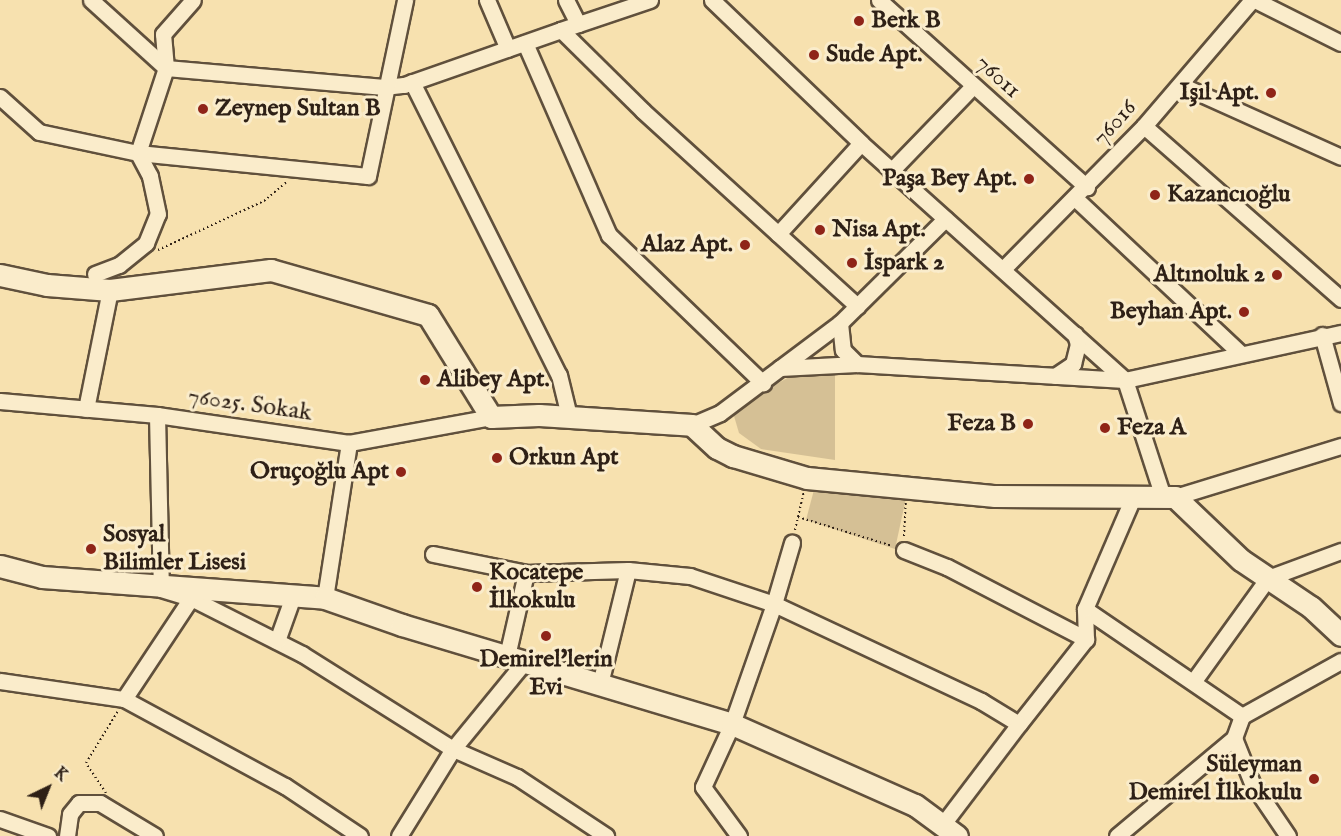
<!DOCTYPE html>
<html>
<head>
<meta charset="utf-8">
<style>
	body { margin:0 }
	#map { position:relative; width:1341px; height:836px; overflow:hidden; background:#f7e1af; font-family:"IM FELL English",serif }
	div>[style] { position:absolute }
	.green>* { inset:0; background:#d5c095 }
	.path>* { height:2px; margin-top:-1px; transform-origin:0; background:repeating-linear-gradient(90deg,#2e2016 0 1.5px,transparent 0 4.5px) }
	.roads { filter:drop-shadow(2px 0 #60503c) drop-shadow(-2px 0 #60503c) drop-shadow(0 2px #60503c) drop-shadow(0 -2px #60503c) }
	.street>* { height:15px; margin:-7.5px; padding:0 7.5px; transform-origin:7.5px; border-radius:7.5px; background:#faeccb }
	.secondary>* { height:21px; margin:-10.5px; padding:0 10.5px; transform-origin:10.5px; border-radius:10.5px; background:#faeccb }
	.dots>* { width:16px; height:16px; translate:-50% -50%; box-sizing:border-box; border:3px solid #faeccb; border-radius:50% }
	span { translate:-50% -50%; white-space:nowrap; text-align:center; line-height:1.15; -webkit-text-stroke:6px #faeccb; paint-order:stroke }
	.poi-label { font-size:24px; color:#2e2016; font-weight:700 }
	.left { translate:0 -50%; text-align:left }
	.right { translate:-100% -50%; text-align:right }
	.street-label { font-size:24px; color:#2e2016 }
	.north { position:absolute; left:18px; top:758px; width:60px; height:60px; -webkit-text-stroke:4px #faeccb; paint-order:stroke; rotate:43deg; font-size:16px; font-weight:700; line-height:24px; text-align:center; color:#2e2016 }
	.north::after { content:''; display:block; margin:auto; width:21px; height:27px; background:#2e2016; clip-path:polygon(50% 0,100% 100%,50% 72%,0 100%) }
</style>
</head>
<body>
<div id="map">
	<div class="green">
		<div style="clip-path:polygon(835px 375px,835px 460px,761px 449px,739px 433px,734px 416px,749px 399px,791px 376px)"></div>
		<div style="clip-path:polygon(815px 486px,906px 498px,895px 549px,806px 520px)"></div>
	</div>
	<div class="path">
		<div style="left:158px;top:250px;width:117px;rotate:-24.8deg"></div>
		<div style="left:264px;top:201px;width:31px;rotate:-40deg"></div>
		<div style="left:798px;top:517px;width:98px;rotate:17.1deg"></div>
		<div style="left:795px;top:530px;width:39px;rotate:-77deg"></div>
		<div style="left:904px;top:536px;width:33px;rotate:-87deg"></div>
		<div style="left:106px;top:793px;width:36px;rotate:-124deg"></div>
		<div style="left:86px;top:763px;width:61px;rotate:-58.4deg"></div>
	</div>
	<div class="roads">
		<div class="street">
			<div style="left:91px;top:0;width:101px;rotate:42.2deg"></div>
			<div style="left:166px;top:68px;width:219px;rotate:5deg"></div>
			<div style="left:384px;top:87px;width:20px;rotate:-6deg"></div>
			<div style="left:404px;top:85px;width:166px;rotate:-19.3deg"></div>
			<div style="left:487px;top:0;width:53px;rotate:66.8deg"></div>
			<div style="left:566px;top:0;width:27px;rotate:63deg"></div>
			<div style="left:650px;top:0;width:94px;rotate:161.4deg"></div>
			<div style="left:561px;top:30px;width:115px;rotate:44.6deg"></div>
			<div style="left:643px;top:111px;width:290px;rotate:42.3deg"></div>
			<div style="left:712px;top:0;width:207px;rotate:43.8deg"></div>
			<div style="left:861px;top:143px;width:355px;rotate:41.9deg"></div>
			<div style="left:1125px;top:380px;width:123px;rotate:72deg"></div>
			<div style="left:879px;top:0;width:280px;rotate:42deg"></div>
			<div style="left:1255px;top:0;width:96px;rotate:26.6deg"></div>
			<div style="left:525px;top:43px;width:210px;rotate:66.4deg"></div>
			<div style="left:609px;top:235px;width:214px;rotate:43.9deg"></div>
			<div style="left:412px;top:82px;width:328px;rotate:63.4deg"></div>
			<div style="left:559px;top:375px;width:42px;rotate:76.3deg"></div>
			<div style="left:1181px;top:85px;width:175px;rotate:24.2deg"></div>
			<div style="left:0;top:97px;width:52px;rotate:41.9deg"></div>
			<div style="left:39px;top:132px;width:101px;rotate:12deg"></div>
			<div style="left:138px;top:153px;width:231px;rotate:5.7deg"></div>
			<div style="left:368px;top:176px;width:180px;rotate:-78.1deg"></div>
			<div style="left:1144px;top:126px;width:262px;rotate:41.3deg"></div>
			<div style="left:891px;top:171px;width:118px;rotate:-46deg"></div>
			<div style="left:1076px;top:199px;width:225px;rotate:43.2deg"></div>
			<div style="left:778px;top:234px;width:123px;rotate:-47.6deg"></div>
			<div style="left:1004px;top:268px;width:199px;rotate:-45.4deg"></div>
			<div style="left:1144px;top:126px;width:166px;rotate:-49.4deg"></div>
			<div style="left:95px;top:274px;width:26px;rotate:-21deg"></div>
			<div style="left:119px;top:265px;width:35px;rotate:-39deg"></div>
			<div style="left:146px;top:243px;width:31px;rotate:-68deg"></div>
			<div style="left:158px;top:214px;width:39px;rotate:-102deg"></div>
			<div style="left:150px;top:176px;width:26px;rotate:-118deg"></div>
			<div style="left:138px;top:153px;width:89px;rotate:-71.8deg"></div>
			<div style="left:166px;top:68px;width:34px;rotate:-95deg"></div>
			<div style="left:163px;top:34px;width:45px;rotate:-48.6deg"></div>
			<div style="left:840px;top:323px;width:27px;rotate:84deg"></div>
			<div style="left:843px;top:350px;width:20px;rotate:45deg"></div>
			<div style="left:1322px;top:335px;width:71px;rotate:74.4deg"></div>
			<div style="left:780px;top:368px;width:75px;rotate:-36.9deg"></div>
			<div style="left:840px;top:323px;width:148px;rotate:-44.7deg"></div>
			<div style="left:1055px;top:376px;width:22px;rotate:-34deg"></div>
			<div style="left:1073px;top:364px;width:21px;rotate:-76deg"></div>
			<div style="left:1078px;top:344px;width:10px;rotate:-107deg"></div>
			<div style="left:0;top:401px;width:158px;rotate:5.1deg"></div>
			<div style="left:157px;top:415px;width:194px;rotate:8.3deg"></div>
			<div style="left:349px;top:443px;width:144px;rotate:-10.4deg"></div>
			<div style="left:86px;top:409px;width:121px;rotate:-78.6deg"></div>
			<div style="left:157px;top:415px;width:174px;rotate:88.7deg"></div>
			<div style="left:161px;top:589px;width:31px;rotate:17deg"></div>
			<div style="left:191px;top:598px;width:124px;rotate:26.8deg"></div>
			<div style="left:302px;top:654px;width:178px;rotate:32.2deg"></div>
			<div style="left:453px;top:749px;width:70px;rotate:23.6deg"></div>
			<div style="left:517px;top:777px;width:107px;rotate:33.5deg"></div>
			<div style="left:692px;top:425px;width:30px;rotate:-23deg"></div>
			<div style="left:720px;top:413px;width:75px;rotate:-36.9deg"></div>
			<div style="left:780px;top:368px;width:77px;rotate:-3deg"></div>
			<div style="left:857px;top:364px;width:268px;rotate:3.4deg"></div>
			<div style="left:1125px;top:380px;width:221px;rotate:-12.3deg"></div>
			<div style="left:1175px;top:497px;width:174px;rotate:-17.1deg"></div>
			<div style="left:904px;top:550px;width:46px;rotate:21.6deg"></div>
			<div style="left:947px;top:567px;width:157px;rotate:27.4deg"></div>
			<div style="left:433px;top:554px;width:95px;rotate:11.5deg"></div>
			<div style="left:526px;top:573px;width:102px;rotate:-1.7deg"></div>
			<div style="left:628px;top:570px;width:62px;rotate:5.5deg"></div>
			<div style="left:690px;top:576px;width:89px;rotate:18.4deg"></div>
			<div style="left:774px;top:604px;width:64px;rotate:-73.6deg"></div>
			<div style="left:325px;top:598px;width:157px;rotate:-81.2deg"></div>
			<div style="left:1085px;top:609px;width:190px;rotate:34.3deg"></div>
			<div style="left:277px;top:641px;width:48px;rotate:-70.4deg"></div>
			<div style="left:507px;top:656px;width:85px;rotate:-77.1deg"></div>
			<div style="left:0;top:681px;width:125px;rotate:8.3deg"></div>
			<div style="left:124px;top:699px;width:183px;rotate:28.4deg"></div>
			<div style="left:285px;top:786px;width:90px;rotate:33.7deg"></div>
			<div style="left:1193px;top:682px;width:128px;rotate:-54.2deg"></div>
			<div style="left:1268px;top:578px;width:78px;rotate:-20.3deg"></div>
			<div style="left:600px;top:684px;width:117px;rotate:-76.2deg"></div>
			<div style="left:124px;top:699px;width:121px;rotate:-56.4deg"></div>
			<div style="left:1019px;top:724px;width:108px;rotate:-51.8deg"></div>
			<div style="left:1086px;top:639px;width:30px;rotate:-92deg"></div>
			<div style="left:1085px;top:609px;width:124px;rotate:-66.7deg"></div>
			<div style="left:1234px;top:738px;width:48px;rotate:68.2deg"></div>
			<div style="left:1252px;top:783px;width:64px;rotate:55.8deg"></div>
			<div style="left:0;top:819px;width:51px;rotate:19.5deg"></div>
			<div style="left:67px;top:836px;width:22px;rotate:-82deg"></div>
			<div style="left:70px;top:814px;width:14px;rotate:-51deg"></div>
			<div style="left:79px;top:803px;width:21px"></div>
			<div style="left:100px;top:803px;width:64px;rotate:31deg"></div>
			<div style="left:399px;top:836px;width:102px;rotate:-58.2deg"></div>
			<div style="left:453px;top:749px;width:114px;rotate:-50.7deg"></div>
			<div style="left:739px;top:836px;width:61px;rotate:-126.3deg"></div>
			<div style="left:703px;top:787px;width:69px;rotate:-65.3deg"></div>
			<div style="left:732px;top:724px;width:127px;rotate:-70.7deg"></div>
			<div style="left:774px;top:604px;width:229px;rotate:25.1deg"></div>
			<div style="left:981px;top:701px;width:44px;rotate:31.2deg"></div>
			<div style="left:1019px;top:724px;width:126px;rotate:127.2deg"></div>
			<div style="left:1117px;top:836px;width:153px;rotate:-39.9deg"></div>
			<div style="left:1234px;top:738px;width:23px;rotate:-70deg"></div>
			<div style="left:1242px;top:716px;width:113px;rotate:-29.1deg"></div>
		</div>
		<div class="secondary">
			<div style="left:0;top:275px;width:48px;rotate:12deg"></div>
			<div style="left:47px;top:285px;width:63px;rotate:4.5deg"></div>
			<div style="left:110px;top:290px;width:162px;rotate:-7.1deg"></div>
			<div style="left:271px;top:270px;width:163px;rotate:16deg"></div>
			<div style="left:428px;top:315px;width:120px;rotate:58.3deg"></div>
			<div style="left:491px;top:417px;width:48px;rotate:-2.4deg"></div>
			<div style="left:539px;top:415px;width:153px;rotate:3.7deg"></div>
			<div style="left:692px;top:425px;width:34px;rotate:43deg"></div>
			<div style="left:717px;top:448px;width:18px;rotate:27deg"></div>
			<div style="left:733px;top:456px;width:77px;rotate:16.6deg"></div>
			<div style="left:807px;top:478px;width:189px;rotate:5.5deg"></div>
			<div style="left:995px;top:496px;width:180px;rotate:0.3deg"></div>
			<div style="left:1175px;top:497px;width:91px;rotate:43.7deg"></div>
			<div style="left:1241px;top:560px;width:84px;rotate:33.9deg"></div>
			<div style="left:1311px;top:607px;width:41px;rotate:43deg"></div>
			<div style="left:0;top:566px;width:43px;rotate:14.7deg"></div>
			<div style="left:42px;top:577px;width:284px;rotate:4.2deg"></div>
			<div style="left:325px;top:598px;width:82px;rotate:19.3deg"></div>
			<div style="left:402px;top:625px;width:345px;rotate:16.7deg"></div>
			<div style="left:732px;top:724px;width:200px;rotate:23.9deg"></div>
			<div style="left:915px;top:805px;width:52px;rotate:36.4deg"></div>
		</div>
	</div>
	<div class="dots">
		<div style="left:859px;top:21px;background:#8f2418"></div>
		<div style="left:814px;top:55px;background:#8f2418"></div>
		<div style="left:1271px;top:93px;background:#8f2418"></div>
		<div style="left:203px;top:109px;background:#8f2418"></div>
		<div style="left:1029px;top:179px;background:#8f2418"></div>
		<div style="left:1155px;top:195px;background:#8f2418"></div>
		<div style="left:820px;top:230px;background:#8f2418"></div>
		<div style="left:745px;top:245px;background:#8f2418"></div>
		<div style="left:852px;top:263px;background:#8f2418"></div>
		<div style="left:1277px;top:275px;background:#8f2418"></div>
		<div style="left:1244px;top:312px;background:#8f2418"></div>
		<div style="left:425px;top:380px;background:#8f2418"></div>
		<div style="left:1028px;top:424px;background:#8f2418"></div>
		<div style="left:1105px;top:428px;background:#8f2418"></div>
		<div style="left:497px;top:458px;background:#8f2418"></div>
		<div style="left:401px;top:472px;background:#8f2418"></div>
		<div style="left:91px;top:549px;background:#8f2418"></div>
		<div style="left:477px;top:587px;background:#8f2418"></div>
		<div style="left:546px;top:636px;background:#8f2418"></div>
		<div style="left:1314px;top:779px;background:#8f2418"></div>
	</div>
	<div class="poi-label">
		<span class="left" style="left:871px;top:21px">Berk B</span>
		<span class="left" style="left:826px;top:55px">Sude Apt.</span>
		<span class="right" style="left:1259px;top:93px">Işıl Apt.</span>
		<span class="left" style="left:215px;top:109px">Zeynep Sultan B</span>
		<span class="right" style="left:1017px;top:179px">Paşa Bey Apt.</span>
		<span class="left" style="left:1167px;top:195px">Kazancıoğlu</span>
		<span class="left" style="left:832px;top:230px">Nisa Apt.</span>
		<span class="right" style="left:733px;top:245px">Alaz Apt.</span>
		<span class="left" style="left:864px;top:263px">İspark 2</span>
		<span class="right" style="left:1265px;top:275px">Altınoluk 2</span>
		<span class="right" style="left:1232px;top:312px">Beyhan Apt.</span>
		<span class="left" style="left:437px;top:380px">Alibey Apt.</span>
		<span class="right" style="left:1016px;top:424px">Feza B</span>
		<span class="left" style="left:1117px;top:428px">Feza A</span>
		<span class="left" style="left:509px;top:458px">Orkun Apt</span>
		<span class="right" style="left:389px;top:472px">Oruçoğlu Apt</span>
		<span class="left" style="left:103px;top:549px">Sosyal<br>Bilimler Lisesi</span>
		<span class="left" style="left:489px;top:587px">Kocatepe<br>İlkokulu</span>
		<span style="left:546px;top:674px">Demirel'lerin<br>Evi</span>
		<span class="right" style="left:1302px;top:779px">Süleyman<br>Demirel İlkokulu</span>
	</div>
	<div class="street-label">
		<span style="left:998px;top:77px;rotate:42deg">76011</span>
		<span style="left:1115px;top:123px;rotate:-48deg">76016</span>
		<span style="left:250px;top:405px;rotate:8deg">76025. Sokak</span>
	</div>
	<div class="north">K</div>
</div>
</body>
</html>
